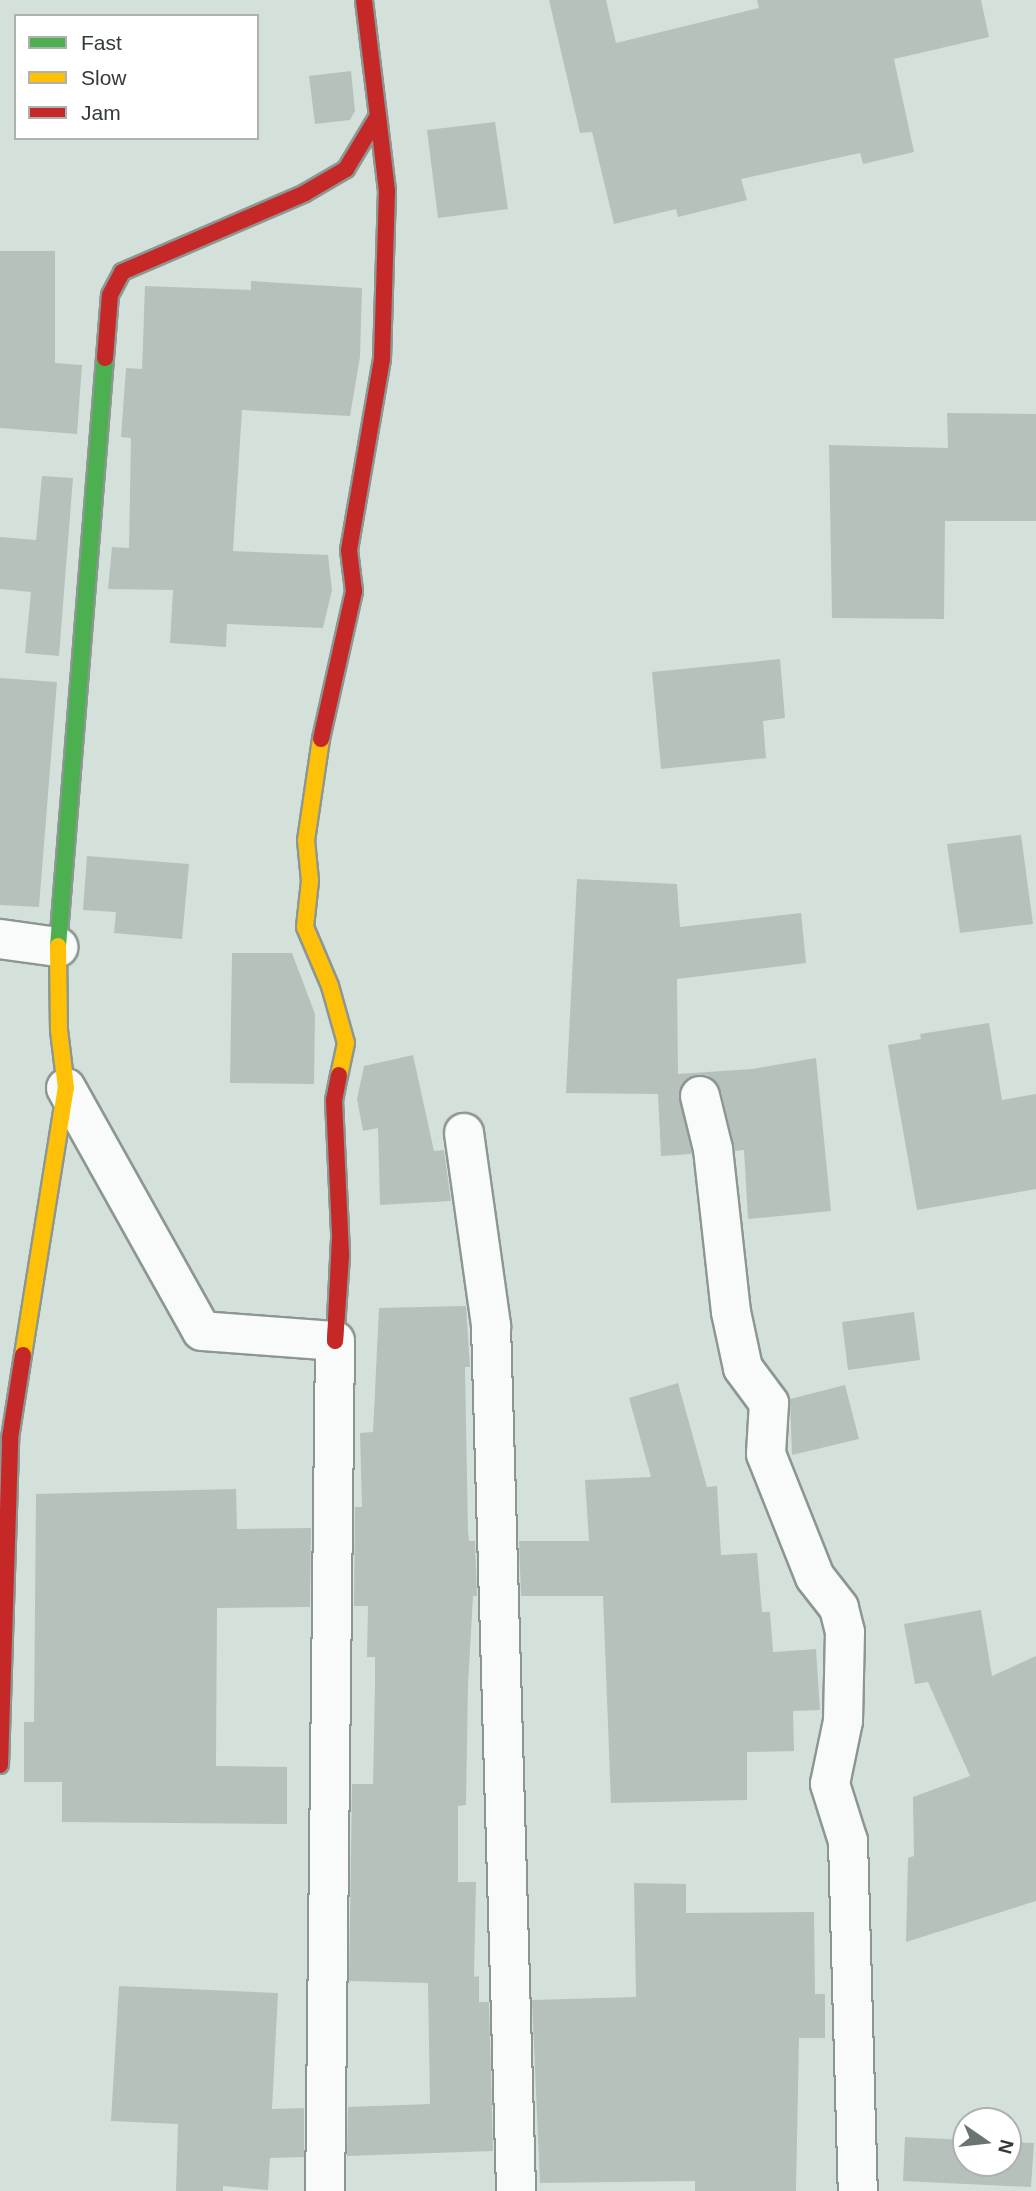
<!DOCTYPE html>
<html>
<head>
<meta charset="utf-8">
<style>
	body { margin:0 }
	#map { position:relative; width:1036px; height:2191px; overflow:hidden; background:#d4e1db; font-family:Arial,sans-serif }
	div>[style] { position:absolute }
	.building>* { inset:0; background:#b6c1bc }
	.roads { filter:drop-shadow(2px 0 #8d9792) drop-shadow(-2px 0 #8d9792) drop-shadow(0 2px #8d9792) drop-shadow(0 -2px #8d9792) }
	.street>* { height:38px; margin:-19px; padding:0 19px; transform-origin:19px; border-radius:19px; background:#f9fafa }
	.fast>* { height:16px; margin:-8px; padding:0 8px; transform-origin:8px; border-radius:8px; background:#4caf50 }
	.slow>* { height:16px; margin:-8px; padding:0 8px; transform-origin:8px; border-radius:8px; background:#ffc107 }
	.jam>* { height:16px; margin:-8px; padding:0 8px; transform-origin:8px; border-radius:8px; background:#c62828 }
	span { translate:-50% -50%; white-space:nowrap; text-align:center; line-height:1.15; -webkit-text-stroke:7px #fff; paint-order:stroke }
	.legend { position:absolute; left:14px; top:14px; width:245px; height:126px; box-sizing:border-box; background:#fff; border:2px solid #adb1af; margin:0; padding:9px 12px; list-style:none; font-size:21px; color:#323b37 }
	.legend li { display:flex; align-items:center; gap:14px; height:35px }
	.legend b { width:35px; border:2px solid #adb1af }
	.north { position:absolute; left:952px; top:2107px; width:70px; height:70px; box-sizing:border-box; background:#fff; border:2px solid #adb1af; border-radius:50%; rotate:104deg; font-size:19px; font-weight:700; line-height:28px; text-align:center; color:#323b37 }
	.north::after { content:''; display:block; margin:auto; width:24px; height:32px; background:#6b7570; clip-path:polygon(50% 0,100% 100%,50% 72%,0 100%) }
</style>
</head>
<body>
<div id="map">
	<div class="building">
		<div style="clip-path:polygon(549px 0,606px 0,616px 43px,759px 8px,757px 0,981px 0,989px 37px,894px 59px,914px 152px,863px 164px,860px 153px,741px 179px,747px 200px,678px 217px,676px 209px,614px 224px,592px 132px,580px 133px)"></div>
		<div style="clip-path:polygon(351px 71px,355px 111px,350px 120px,315px 124px,309px 76px)"></div>
		<div style="clip-path:polygon(495px 122px,508px 209px,438px 218px,427px 130px)"></div>
		<div style="clip-path:polygon(0 251px,55px 251px,55px 363px,82px 365px,77px 434px,0 428px)"></div>
		<div style="clip-path:polygon(251px 281px,362px 288px,360px 357px,350px 416px,242px 410px,233px 551px,328px 555px,332px 590px,323px 628px,227px 624px,226px 647px,170px 643px,173px 590px,108px 589px,112px 547px,129px 548px,131px 438px,121px 437px,126px 368px,142px 369px,145px 286px,251px 290px)"></div>
		<div style="clip-path:polygon(947px 413px,1036px 414px,1036px 521px,945px 521px,944px 619px,832px 618px,829px 445px,948px 448px)"></div>
		<div style="clip-path:polygon(42px 476px,73px 478px,59px 656px,25px 653px,31px 592px,0 589px,0 537px,36px 540px)"></div>
		<div style="clip-path:polygon(780px 659px,785px 718px,763px 721px,766px 758px,661px 769px,652px 672px)"></div>
		<div style="clip-path:polygon(0 678px,57px 682px,39px 907px,0 905px)"></div>
		<div style="clip-path:polygon(1021px 835px,1033px 924px,960px 933px,947px 844px)"></div>
		<div style="clip-path:polygon(87px 856px,189px 864px,182px 939px,114px 933px,116px 912px,83px 910px)"></div>
		<div style="clip-path:polygon(577px 879px,677px 884px,680px 927px,801px 913px,806px 963px,677px 979px,678px 1074px,752px 1069px,816px 1058px,831px 1211px,748px 1219px,744px 1150px,735px 1151px,721px 1091px,707px 1075px,685px 1080px,679px 1091px,692px 1154px,661px 1156px,658px 1094px,566px 1093px)"></div>
		<div style="clip-path:polygon(232px 953px,292px 953px,315px 1014px,314px 1084px,230px 1083px)"></div>
		<div style="clip-path:polygon(989px 1023px,1002px 1100px,1036px 1094px,1036px 1189px,917px 1210px,888px 1045px,921px 1039px,920px 1034px)"></div>
		<div style="clip-path:polygon(413px 1055px,434px 1151px,444px 1150px,451px 1201px,380px 1205px,378px 1128px,363px 1131px,357px 1099px,364px 1066px)"></div>
		<div style="clip-path:polygon(466px 1306px,470px 1367px,465px 1367px,468px 1531px,469px 1541px,475px 1541px,477px 1596px,473px 1596px,468px 1685px,466px 1805px,458px 1806px,458px 1882px,476px 1882px,474px 1977px,479px 1976px,479px 2002px,489px 2002px,493px 2151px,347px 2156px,348px 2107px,430px 2104px,428px 1983px,349px 1981px,352px 1784px,373px 1784px,375px 1683px,375px 1657px,367px 1657px,368px 1606px,354px 1606px,355px 1507px,362px 1507px,360px 1433px,373px 1432px,379px 1308px)"></div>
		<div style="clip-path:polygon(914px 1312px,920px 1360px,848px 1370px,842px 1322px)"></div>
		<div style="clip-path:polygon(678px 1383px,707px 1487px,717px 1486px,721px 1555px,757px 1553px,762px 1612px,770px 1612px,773px 1652px,816px 1649px,820px 1710px,793px 1711px,794px 1751px,747px 1752px,747px 1800px,611px 1803px,603px 1596px,521px 1596px,519px 1541px,589px 1541px,585px 1480px,651px 1477px,629px 1398px)"></div>
		<div style="clip-path:polygon(845px 1385px,859px 1439px,792px 1455px,790px 1399px)"></div>
		<div style="clip-path:polygon(236px 1489px,237px 1529px,311px 1528px,310px 1607px,217px 1608px,216px 1766px,287px 1767px,287px 1824px,62px 1822px,62px 1782px,24px 1782px,24px 1722px,34px 1722px,36px 1494px)"></div>
		<div style="clip-path:polygon(981px 1610px,992px 1676px,1036px 1656px,1036px 1901px,906px 1942px,908px 1858px,914px 1856px,913px 1797px,970px 1776px,928px 1682px,915px 1684px,904px 1624px)"></div>
		<div style="clip-path:polygon(634px 1883px,686px 1884px,686px 1913px,814px 1912px,815px 1994px,825px 1994px,825px 2038px,799px 2038px,796px 2191px,695px 2191px,695px 2181px,540px 2183px,532px 2000px,636px 1997px)"></div>
		<div style="clip-path:polygon(119px 1986px,278px 1993px,272px 2109px,304px 2108px,304px 2157px,270px 2158px,268px 2190px,223px 2186px,223px 2191px,176px 2191px,178px 2124px,111px 2121px)"></div>
		<div style="clip-path:polygon(905px 2137px,966px 2140px,966px 2163px,1008px 2163px,1008px 2142px,1034px 2143px,1031px 2187px,903px 2181px)"></div>
	</div>
	<div class="roads">
		<div class="street">
			<div style="left:0;top:939px;width:59px;rotate:7.9deg"></div>
			<div style="left:66px;top:1088px;width:278px;rotate:60.8deg"></div>
			<div style="left:202px;top:1331px;width:133px;rotate:4.3deg"></div>
			<div style="left:335px;top:1341px;width:850px;rotate:90.67deg"></div>
			<div style="left:700px;top:1096px;width:55px;rotate:76.2deg"></div>
			<div style="left:713px;top:1149px;width:164px;rotate:83.7deg"></div>
			<div style="left:731px;top:1312px;width:57px;rotate:77.9deg"></div>
			<div style="left:743px;top:1368px;width:44px;rotate:53.4deg"></div>
			<div style="left:769px;top:1403px;width:51px;rotate:93.4deg"></div>
			<div style="left:766px;top:1454px;width:132px;rotate:68.3deg"></div>
			<div style="left:815px;top:1577px;width:39px;rotate:52deg"></div>
			<div style="left:839px;top:1608px;width:25px;rotate:76deg"></div>
			<div style="left:845px;top:1632px;width:89px;rotate:91.3deg"></div>
			<div style="left:843px;top:1721px;width:64px;rotate:101.7deg"></div>
			<div style="left:830px;top:1784px;width:60px;rotate:72.5deg"></div>
			<div style="left:848px;top:1841px;width:350px;rotate:88.4deg"></div>
			<div style="left:464px;top:1133px;width:195px;rotate:82deg"></div>
			<div style="left:491px;top:1326px;width:865px;rotate:88.34deg"></div>
		</div>
		<div class="fast">
			<div style="left:58px;top:946px;width:590px;rotate:-85.43deg"></div>
		</div>
		<div class="slow">
			<div style="left:321px;top:739px;width:102px;rotate:98.4deg"></div>
			<div style="left:306px;top:840px;width:41px;rotate:84.4deg"></div>
			<div style="left:310px;top:881px;width:46px;rotate:96.2deg"></div>
			<div style="left:305px;top:927px;width:64px;rotate:67deg"></div>
			<div style="left:330px;top:986px;width:59px;rotate:74.3deg"></div>
			<div style="left:346px;top:1043px;width:33px;rotate:102deg"></div>
			<div style="left:23px;top:1355px;width:270px;rotate:-80.9deg"></div>
			<div style="left:66px;top:1088px;width:58px;rotate:-96.9deg"></div>
			<div style="left:59px;top:1030px;width:84px;rotate:-90.7deg"></div>
		</div>
		<div class="jam">
			<div style="left:105px;top:358px;width:63px;rotate:-85.5deg"></div>
			<div style="left:110px;top:295px;width:26px;rotate:-62deg"></div>
			<div style="left:122px;top:272px;width:199px;rotate:-23.3deg"></div>
			<div style="left:305px;top:193px;width:48px;rotate:-30.3deg"></div>
			<div style="left:346px;top:169px;width:62px;rotate:-58.9deg"></div>
			<div style="left:378px;top:116px;width:117px;rotate:-96.9deg"></div>
			<div style="left:321px;top:739px;width:152px;rotate:-77.4deg"></div>
			<div style="left:354px;top:591px;width:41px;rotate:-97deg"></div>
			<div style="left:349px;top:550px;width:194px;rotate:-80.2deg"></div>
			<div style="left:382px;top:359px;width:168px;rotate:-88.3deg"></div>
			<div style="left:387px;top:191px;width:76px;rotate:-96.8deg"></div>
			<div style="left:339px;top:1075px;width:25px;rotate:101deg"></div>
			<div style="left:334px;top:1100px;width:156px;rotate:87.4deg"></div>
			<div style="left:341px;top:1256px;width:85px;rotate:94deg"></div>
			<div style="left:335px;top:1341px;width:101px;rotate:-87.2deg"></div>
			<div style="left:0;top:1765px;width:327px;rotate:-88.2deg"></div>
			<div style="left:10px;top:1438px;width:84px;rotate:-81.1deg"></div>
		</div>
	</div>
	<ul class="legend">
	<li><b style="height:9px;background:#4caf50"></b>Fast</li>
	<li><b style="height:9px;background:#ffc107"></b>Slow</li>
	<li><b style="height:9px;background:#c62828"></b>Jam</li>
	</ul>
	<div class="north">N</div>
</div>
</body>
</html>
